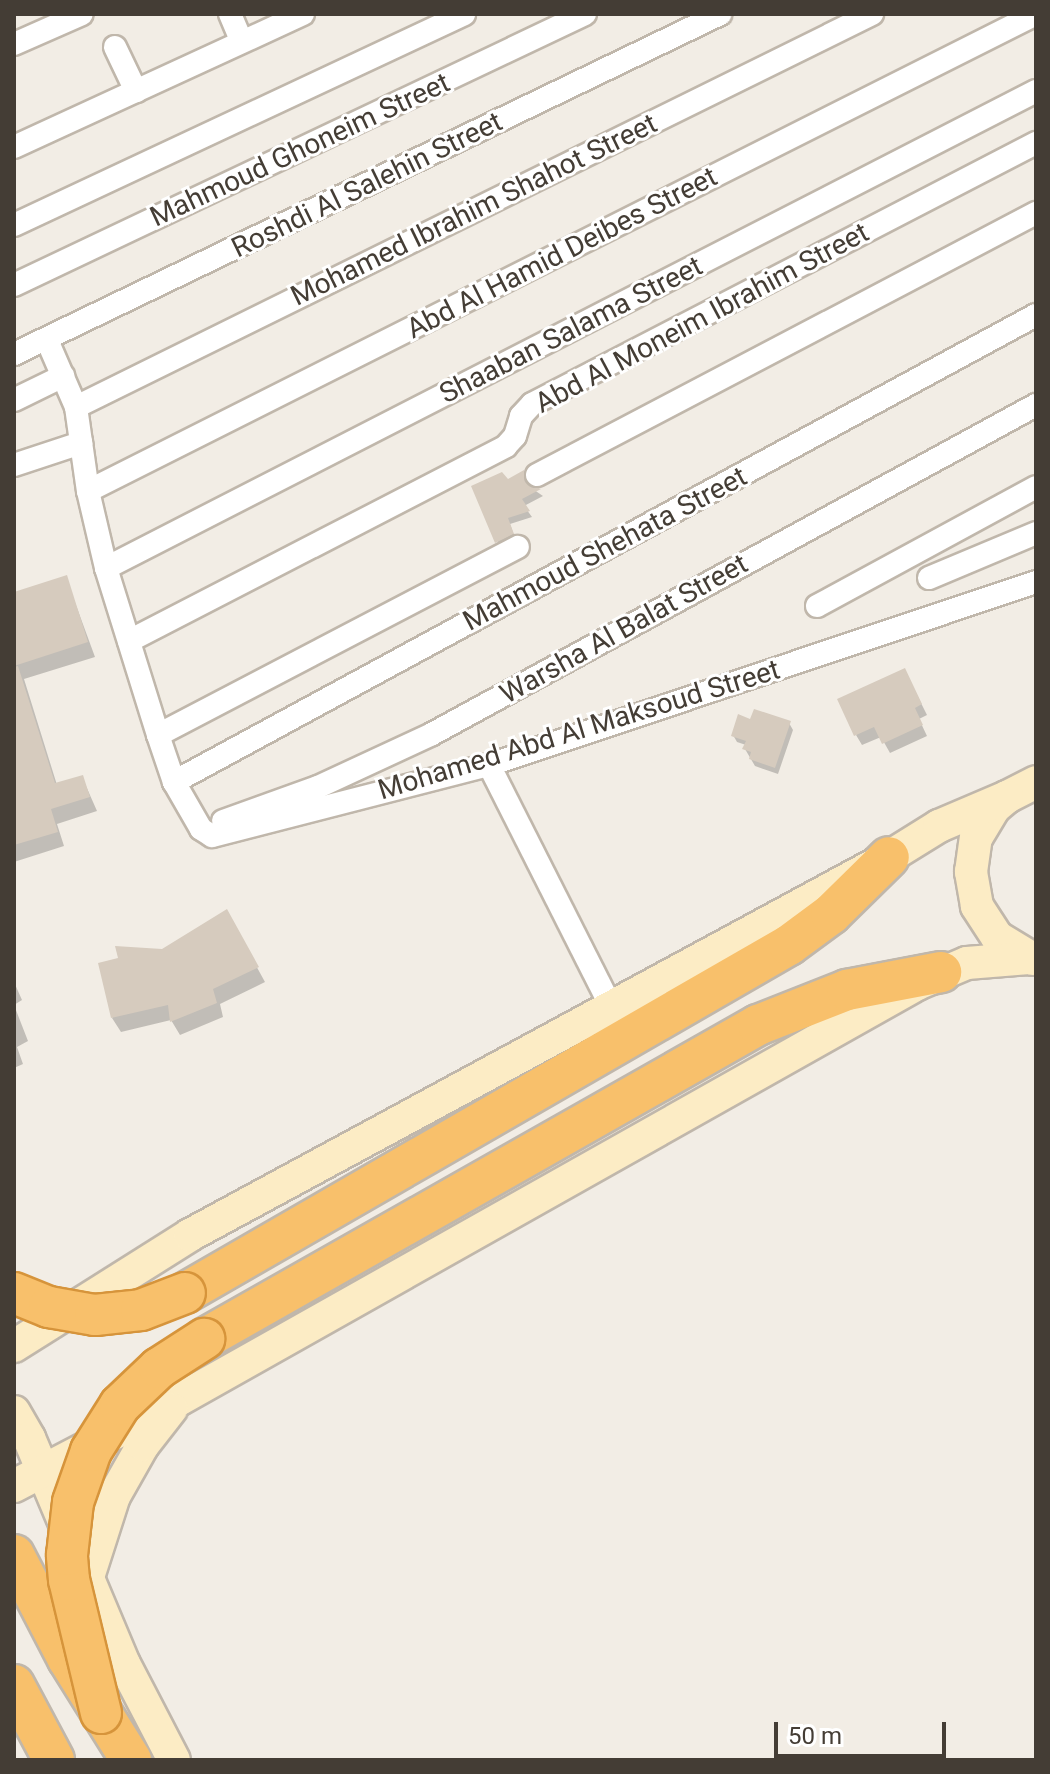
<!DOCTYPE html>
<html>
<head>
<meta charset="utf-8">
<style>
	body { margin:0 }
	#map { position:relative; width:1050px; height:1774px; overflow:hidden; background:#f2ede5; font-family:Roboto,sans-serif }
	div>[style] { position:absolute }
	.shadow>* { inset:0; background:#0003 }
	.building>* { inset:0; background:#d6cbbe }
	.roads { filter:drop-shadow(2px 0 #c0b7ab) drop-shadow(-2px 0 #c0b7ab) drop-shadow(0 2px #c0b7ab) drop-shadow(0 -2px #c0b7ab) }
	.street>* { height:22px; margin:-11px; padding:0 11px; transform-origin:11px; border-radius:11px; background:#fff }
	.secondary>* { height:32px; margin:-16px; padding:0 16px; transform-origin:16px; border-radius:16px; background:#fcecc5 }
	.highway>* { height:40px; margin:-20px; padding:0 20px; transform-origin:20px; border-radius:20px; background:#f8c06b }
	.bridges { filter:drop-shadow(2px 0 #d6943b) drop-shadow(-2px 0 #d6943b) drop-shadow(0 2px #d6943b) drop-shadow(0 -2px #d6943b) }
	.highway-bridge>* { height:40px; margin:-20px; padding:0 20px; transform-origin:20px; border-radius:20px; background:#f8c06b }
	span { translate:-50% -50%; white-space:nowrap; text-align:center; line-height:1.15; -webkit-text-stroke:6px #fff; paint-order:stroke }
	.street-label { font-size:28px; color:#443d35 }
	.frame { position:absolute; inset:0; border:16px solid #443d35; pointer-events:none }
	.scale { position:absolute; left:774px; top:1722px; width:172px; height:36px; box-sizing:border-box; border:4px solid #443d35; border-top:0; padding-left:10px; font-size:24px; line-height:28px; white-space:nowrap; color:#443d35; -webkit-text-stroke:6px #fff; paint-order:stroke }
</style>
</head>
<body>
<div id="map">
	<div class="shadow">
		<div style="clip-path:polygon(524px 472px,527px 485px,543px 496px,524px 506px,532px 517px,510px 524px,516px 541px,501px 548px,474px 487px,507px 482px)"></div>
		<div style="clip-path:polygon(66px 578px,95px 657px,24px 679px,57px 785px,82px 777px,97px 811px,57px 824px,64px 846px,14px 862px,14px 594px)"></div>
		<div style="clip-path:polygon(910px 681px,927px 715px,919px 719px,927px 736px,890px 753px,881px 737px,862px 745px,856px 735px)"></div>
		<div style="clip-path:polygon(752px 721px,789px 723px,793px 730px,778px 774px,755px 766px,745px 749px,746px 745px,737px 742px,733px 735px)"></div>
		<div style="clip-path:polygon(226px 911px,265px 982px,220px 1004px,223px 1017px,180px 1035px,171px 1020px,121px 1032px,112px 1018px,163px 951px)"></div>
		<div style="clip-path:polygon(14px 982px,22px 1000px,14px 1005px,28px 1041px,17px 1047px,23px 1064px,14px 1068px)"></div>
	</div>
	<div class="building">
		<div style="clip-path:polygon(524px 470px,525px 482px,541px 489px,522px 499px,530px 511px,508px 518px,514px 534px,495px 543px,471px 486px,502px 472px,508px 479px)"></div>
		<div style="clip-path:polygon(67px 575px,88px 642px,14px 666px,14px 592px)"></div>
		<div style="clip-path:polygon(18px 666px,55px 783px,83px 775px,90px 797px,51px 809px,58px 832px,14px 845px,14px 667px)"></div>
		<div style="clip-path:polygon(905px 668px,922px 704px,915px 708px,923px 725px,882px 744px,874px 727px,854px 736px,837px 699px)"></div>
		<div style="clip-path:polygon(754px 709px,791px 721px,775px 768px,749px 759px,751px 752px,742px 749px,746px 741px,731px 736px,738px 714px,750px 719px)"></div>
		<div style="clip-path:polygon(227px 909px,259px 967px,213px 989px,217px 1003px,170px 1022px,168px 1005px,111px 1018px,98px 963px,118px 958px,115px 946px,162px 949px)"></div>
	</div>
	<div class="roads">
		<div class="street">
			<div style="left:230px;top:14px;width:30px;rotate:67deg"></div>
			<div style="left:14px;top:44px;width:74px;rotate:-23.8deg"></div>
			<div style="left:115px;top:47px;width:49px;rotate:64.5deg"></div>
			<div style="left:14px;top:147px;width:318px;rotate:-24.7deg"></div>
			<div style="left:14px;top:225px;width:497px;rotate:-25.1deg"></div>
			<div style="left:14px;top:285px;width:632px;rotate:-25.39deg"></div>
			<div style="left:47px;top:340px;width:73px;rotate:66.6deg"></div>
			<div style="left:76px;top:407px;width:85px;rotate:81.9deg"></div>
			<div style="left:88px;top:491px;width:79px;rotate:76.8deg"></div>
			<div style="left:106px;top:568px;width:175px;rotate:72.7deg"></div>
			<div style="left:158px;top:735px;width:50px;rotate:71.2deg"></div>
			<div style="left:174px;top:782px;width:54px;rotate:60.1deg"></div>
			<div style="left:201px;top:829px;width:13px;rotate:32deg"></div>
			<div style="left:212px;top:836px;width:286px;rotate:-14.4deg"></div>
			<div style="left:489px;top:765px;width:577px;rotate:-18.5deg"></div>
			<div style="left:14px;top:354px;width:784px;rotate:-25.71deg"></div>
			<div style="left:14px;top:400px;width:55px;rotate:-26.1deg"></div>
			<div style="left:76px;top:407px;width:888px;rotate:-26.28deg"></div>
			<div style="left:14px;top:465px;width:71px;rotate:-18.2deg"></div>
			<div style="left:537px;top:475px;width:564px;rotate:-27.7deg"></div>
			<div style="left:88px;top:491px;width:1061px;rotate:-26.71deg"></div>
			<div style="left:106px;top:568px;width:1045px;rotate:-27.15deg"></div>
			<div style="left:929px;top:578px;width:116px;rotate:-22.8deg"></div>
			<div style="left:817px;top:606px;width:249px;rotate:-28.5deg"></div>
			<div style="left:129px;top:641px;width:424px;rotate:-27.3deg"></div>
			<div style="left:506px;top:446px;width:13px;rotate:-48deg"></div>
			<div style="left:515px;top:436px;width:21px;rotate:-73deg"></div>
			<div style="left:521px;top:416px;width:16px;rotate:-47deg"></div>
			<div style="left:532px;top:404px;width:568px;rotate:-27.38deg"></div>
			<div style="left:158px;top:735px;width:406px;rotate:-27.6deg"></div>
			<div style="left:489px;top:765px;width:271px;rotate:63.2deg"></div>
			<div style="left:174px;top:782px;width:980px;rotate:-28.45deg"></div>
			<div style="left:223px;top:821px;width:101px;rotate:-19.7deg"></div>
			<div style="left:318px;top:787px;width:126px;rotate:-24.9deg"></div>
			<div style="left:432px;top:734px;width:688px;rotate:-28.58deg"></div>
		</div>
		<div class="secondary">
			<div style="left:1033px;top:959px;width:42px;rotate:-148.6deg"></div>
			<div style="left:997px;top:937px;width:37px;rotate:-123deg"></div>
			<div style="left:977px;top:906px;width:35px;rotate:-100deg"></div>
			<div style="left:971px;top:872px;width:34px;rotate:-82deg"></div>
			<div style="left:976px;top:838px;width:35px;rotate:-59deg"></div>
			<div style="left:994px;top:808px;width:17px;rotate:-40deg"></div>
			<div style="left:1007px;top:797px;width:33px;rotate:-27deg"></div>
			<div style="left:14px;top:1346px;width:208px;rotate:-32.2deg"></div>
			<div style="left:190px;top:1235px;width:795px;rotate:-28.4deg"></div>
			<div style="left:889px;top:857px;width:59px;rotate:-31.8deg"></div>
			<div style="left:939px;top:826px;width:74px;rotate:-23.1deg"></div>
			<div style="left:14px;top:1412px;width:30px;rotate:60deg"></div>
			<div style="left:29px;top:1438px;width:245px;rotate:67.2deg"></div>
			<div style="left:124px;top:1664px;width:108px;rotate:62.5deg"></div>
			<div style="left:14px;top:1486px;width:187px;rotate:-27.7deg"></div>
			<div style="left:180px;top:1399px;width:846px;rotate:-29.38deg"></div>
			<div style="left:917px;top:984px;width:54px;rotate:-22.8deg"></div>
			<div style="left:967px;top:963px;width:62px;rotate:-4.6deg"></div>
			<div style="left:87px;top:1580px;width:88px;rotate:-72.2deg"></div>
			<div style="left:114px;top:1496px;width:59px;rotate:-60.4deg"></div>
			<div style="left:143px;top:1445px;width:46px;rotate:-52.1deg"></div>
		</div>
		<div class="highway">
			<div style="left:185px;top:1293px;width:697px;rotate:-29.95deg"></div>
			<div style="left:789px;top:945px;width:52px;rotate:-36.4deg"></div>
			<div style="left:831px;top:914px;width:81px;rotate:-44.5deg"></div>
			<div style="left:204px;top:1339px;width:637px;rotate:-29.54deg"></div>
			<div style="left:758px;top:1025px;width:96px;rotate:-21.5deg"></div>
			<div style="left:847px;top:990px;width:96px;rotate:-10.8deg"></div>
			<div style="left:14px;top:1555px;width:117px;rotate:62.6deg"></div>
			<div style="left:68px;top:1659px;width:119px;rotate:58deg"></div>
			<div style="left:14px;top:1685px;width:85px;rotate:61.9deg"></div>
		</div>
	</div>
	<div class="bridges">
		<div class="highway-bridge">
			<div style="left:14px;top:1293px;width:38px;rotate:22deg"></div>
			<div style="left:49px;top:1307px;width:47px;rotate:9.9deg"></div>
			<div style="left:95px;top:1315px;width:46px;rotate:-6.2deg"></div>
			<div style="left:141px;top:1310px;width:47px;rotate:-21.1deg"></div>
			<div style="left:101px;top:1713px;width:137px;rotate:-103.5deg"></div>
			<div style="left:69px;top:1580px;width:25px;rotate:-95deg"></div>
			<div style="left:67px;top:1555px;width:53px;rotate:-83.5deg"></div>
			<div style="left:73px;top:1502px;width:54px;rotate:-70.6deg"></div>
			<div style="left:91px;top:1451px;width:54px;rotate:-57.8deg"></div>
			<div style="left:120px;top:1405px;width:54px;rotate:-43.5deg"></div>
			<div style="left:159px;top:1368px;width:54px;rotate:-32.8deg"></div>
		</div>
	</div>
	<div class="street-label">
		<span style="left:300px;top:150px;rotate:-25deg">Mahmoud Ghoneim Street</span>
		<span style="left:367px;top:185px;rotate:-26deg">Roshdi Al Salehin Street</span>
		<span style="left:474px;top:210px;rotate:-26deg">Mohamed Ibrahim Shahot Street</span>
		<span style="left:562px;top:253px;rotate:-27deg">Abd Al Hamid Deibes Street</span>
		<span style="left:702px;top:318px;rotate:-28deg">Abd Al Moneim Ibrahim Street</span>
		<span style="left:571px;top:330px;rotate:-27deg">Shaaban Salama Street</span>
		<span style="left:605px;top:549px;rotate:-28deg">Mahmoud Shehata Street</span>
		<span style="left:624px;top:629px;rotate:-29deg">Warsha Al Balat Street</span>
		<span style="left:579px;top:730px;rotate:-17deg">Mohamed Abd Al Maksoud Street</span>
	</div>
	<div class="frame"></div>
	<div class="scale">50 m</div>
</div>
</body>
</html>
